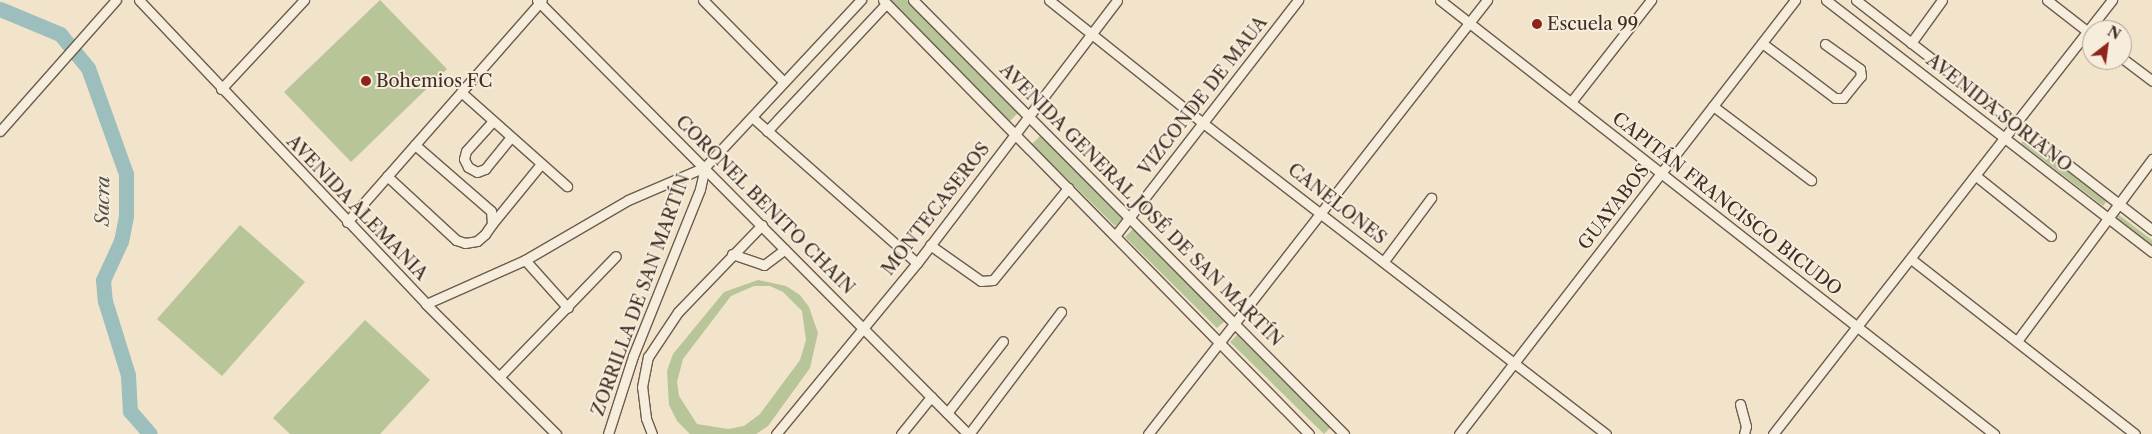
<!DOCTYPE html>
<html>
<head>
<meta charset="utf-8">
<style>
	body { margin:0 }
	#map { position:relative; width:2152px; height:434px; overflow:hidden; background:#f1e4ca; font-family:"Libre Caslon Text",serif }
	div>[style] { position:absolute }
	.green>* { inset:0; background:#b8c598 }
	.river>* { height:15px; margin:-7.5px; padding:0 7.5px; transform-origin:7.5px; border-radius:7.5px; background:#9cbebc }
	.roads { filter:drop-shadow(1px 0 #6e5b4e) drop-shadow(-1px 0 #6e5b4e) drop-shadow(0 1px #6e5b4e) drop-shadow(0 -1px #6e5b4e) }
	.minor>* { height:9px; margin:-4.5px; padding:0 4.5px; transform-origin:4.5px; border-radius:4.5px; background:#f6eddd }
	.dots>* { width:14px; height:14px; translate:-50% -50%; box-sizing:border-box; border:2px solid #f6eddd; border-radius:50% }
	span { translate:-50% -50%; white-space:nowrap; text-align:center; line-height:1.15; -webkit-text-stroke:4px #f6eddd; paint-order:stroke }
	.poi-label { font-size:18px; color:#422d25 }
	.left { translate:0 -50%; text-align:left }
	.street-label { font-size:18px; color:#422d25 }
	.water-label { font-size:19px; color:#58514b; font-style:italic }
	.north { position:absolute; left:2082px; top:20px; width:50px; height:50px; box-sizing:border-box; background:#f6eddd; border:1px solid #aea093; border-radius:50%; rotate:30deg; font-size:14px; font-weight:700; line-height:20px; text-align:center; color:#422d25 }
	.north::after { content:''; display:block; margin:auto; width:18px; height:22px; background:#8f2418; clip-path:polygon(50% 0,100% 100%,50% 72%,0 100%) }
</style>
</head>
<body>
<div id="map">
	<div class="green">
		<div style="clip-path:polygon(380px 0,447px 69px,351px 162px,284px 92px)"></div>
		<div style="clip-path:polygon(889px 0,907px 0,1019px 112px,1010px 121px)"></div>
		<div style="clip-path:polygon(1041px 135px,1124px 217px,1115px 226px,1032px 144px)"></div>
		<div style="clip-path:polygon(2025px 139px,2107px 201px,2103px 206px,2021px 143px)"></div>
		<div style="clip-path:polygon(2119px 215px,2152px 240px,2152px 247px,2116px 220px)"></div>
		<div style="clip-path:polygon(240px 225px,305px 282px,222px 376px,157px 319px)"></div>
		<div style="clip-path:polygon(1134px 228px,1226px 320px,1217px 328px,1125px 237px)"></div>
		<div style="clip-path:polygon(evenodd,758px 280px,786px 286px,800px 295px,809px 307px,818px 333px,810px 368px,768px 426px,756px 434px,690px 434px,677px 421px,669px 405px,667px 371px,673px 354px,724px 292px,758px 280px,754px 286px,770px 286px,783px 292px,802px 311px,806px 340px,800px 360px,760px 414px,744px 426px,728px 429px,697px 424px,679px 396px,677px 382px,683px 359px,731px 296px,754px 286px)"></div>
		<div style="clip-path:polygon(365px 320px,430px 380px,380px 434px,290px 434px,273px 418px)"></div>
		<div style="clip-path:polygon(1239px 333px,1332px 426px,1324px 434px,1230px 342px)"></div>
	</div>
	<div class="river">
		<div style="left:0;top:9px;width:65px;rotate:22.6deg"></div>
		<div style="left:60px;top:34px;width:44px;rotate:50.5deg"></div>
		<div style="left:88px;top:68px;width:53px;rotate:70.2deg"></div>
		<div style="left:106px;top:118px;width:59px;rotate:70.3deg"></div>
		<div style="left:126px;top:174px;width:42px;rotate:90deg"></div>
		<div style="left:126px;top:216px;width:25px;rotate:101deg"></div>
		<div style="left:121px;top:241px;width:43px;rotate:114.8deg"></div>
		<div style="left:103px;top:280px;width:21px;rotate:85deg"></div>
		<div style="left:105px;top:301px;width:77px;rotate:72.7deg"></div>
		<div style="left:128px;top:375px;width:36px;rotate:87deg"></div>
		<div style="left:130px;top:411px;width:30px;rotate:49deg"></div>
	</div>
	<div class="roads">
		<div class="minor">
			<div style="left:139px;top:0;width:418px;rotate:46.6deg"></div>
			<div style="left:426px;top:304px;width:184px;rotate:45deg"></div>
			<div style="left:537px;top:0;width:612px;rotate:45.2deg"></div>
			<div style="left:703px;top:0;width:115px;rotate:45.4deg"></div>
			<div style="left:883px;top:0;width:608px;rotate:45.53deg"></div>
			<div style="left:913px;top:0;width:612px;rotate:45.2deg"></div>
			<div style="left:1049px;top:0;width:197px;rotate:38.6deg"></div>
			<div style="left:1203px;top:123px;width:509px;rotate:37.66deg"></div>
			<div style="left:1440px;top:0;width:704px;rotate:38.07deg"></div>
			<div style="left:1826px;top:0;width:412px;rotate:37.7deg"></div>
			<div style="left:1856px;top:0;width:375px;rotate:37.8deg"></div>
			<div style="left:2047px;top:0;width:57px;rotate:37.9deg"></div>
			<div style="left:1762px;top:43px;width:91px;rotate:37deg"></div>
			<div style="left:1835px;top:98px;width:8px"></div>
			<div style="left:1843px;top:98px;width:28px;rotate:-51deg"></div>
			<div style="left:1861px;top:76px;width:7px;rotate:-98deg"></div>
			<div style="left:1860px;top:69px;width:43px;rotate:-144.5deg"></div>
			<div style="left:1911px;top:43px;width:53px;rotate:-54.2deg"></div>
			<div style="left:2122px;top:58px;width:38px;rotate:37deg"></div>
			<div style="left:221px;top:89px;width:122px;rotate:-47deg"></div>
			<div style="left:461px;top:92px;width:142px;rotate:41.6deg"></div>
			<div style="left:1571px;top:102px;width:130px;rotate:-51.9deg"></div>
			<div style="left:1713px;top:106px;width:123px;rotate:37.1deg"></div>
			<div style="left:752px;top:117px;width:220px;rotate:41.5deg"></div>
			<div style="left:493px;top:121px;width:40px;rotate:132deg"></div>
			<div style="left:466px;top:151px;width:8px;rotate:104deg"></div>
			<div style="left:464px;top:159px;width:9px;rotate:63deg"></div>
			<div style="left:468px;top:167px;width:10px;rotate:29deg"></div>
			<div style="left:477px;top:172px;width:9px;rotate:-21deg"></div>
			<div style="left:485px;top:169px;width:41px;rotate:-50.9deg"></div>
			<div style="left:0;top:131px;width:175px;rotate:-48.5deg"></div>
			<div style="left:767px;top:131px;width:174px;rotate:-46.9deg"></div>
			<div style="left:387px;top:176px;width:94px;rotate:42.8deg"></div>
			<div style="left:456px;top:240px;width:9px;rotate:18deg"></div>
			<div style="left:465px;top:243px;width:12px;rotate:-9deg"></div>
			<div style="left:477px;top:241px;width:11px;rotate:-41deg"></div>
			<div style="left:485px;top:234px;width:12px;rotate:-55deg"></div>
			<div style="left:492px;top:224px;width:13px;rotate:-94deg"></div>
			<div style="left:491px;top:211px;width:101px;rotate:-139deg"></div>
			<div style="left:1976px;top:176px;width:96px;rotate:38.7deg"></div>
			<div style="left:347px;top:222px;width:295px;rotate:-48.7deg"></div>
			<div style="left:492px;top:224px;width:77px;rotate:-50.8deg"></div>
			<div style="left:1115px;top:236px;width:299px;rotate:-52.2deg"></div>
			<div style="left:930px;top:245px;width:62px;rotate:35.2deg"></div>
			<div style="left:981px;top:281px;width:12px;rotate:-5deg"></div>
			<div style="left:993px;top:280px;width:119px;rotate:-50.8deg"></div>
			<div style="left:732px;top:254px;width:34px;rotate:19deg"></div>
			<div style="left:764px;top:265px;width:26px;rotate:-37deg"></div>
			<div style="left:1911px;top:259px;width:284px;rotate:38deg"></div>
			<div style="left:525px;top:260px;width:64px;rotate:48.1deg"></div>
			<div style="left:1384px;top:261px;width:79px;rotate:-53.3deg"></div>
			<div style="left:426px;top:304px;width:108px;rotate:-24deg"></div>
			<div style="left:525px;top:260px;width:119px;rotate:-30.2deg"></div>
			<div style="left:628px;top:200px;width:84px;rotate:-23.2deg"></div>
			<div style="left:705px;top:167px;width:229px;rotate:-47deg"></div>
			<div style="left:2017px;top:341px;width:227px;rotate:-53.4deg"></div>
			<div style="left:499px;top:377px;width:168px;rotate:-46deg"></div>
			<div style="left:1740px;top:404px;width:23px;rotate:75deg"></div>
			<div style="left:1746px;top:426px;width:8px;rotate:104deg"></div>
			<div style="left:947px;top:413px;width:91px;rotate:-52.1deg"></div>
			<div style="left:608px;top:434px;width:82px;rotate:-72.2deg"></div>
			<div style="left:633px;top:356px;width:180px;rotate:-68.1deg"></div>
			<div style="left:700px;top:189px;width:23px;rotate:-77deg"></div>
			<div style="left:652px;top:434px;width:17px;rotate:-111deg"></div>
			<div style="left:646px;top:418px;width:31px;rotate:-97deg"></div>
			<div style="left:642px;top:387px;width:31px;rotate:-79deg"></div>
			<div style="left:648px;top:357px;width:54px;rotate:-56.3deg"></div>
			<div style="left:678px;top:312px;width:121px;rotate:-46deg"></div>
			<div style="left:776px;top:434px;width:222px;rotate:-50.5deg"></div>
			<div style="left:917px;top:263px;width:330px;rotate:-52.7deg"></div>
			<div style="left:901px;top:434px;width:48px;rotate:-51deg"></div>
			<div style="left:969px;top:434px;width:153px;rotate:-53deg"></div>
			<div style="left:1148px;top:434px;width:551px;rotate:-52.01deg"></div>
			<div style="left:1459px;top:434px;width:549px;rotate:-52.25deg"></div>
			<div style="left:1773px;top:434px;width:551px;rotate:-52.01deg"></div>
		</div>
	</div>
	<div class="dots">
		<div style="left:1537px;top:24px;background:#8f2418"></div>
		<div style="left:366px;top:81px;background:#8f2418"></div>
	</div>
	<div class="poi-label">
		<span class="left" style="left:1547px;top:24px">Escuela 99</span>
		<span class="left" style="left:376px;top:81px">Bohemios FC</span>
	</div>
	<div class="street-label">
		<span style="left:1203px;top:96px;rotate:-52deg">VIZCONDE DE MAUA</span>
		<span style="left:1999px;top:113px;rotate:38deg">AVENIDA SORIANO</span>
		<span style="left:1337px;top:204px;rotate:38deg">CANELONES</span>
		<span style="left:1727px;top:204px;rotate:38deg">CAPITÁN FRANCISCO BICUDO</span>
		<span style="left:765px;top:205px;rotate:45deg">CORONEL BENITO CHAIN</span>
		<span style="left:1141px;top:205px;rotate:45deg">AVENIDA GENERAL JOSÉ DE SAN MARTÍN</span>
		<span style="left:1614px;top:207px;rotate:-52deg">GUAYABOS</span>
		<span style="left:357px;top:208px;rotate:46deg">AVENIDA ALEMANIA</span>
		<span style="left:936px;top:209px;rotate:-52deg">MONTECASEROS</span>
		<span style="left:641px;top:295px;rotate:-70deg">ZORRILLA DE SAN MARTÍN</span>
	</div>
	<div class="water-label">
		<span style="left:103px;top:201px;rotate:-89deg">Sacra</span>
	</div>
	<div class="north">N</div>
</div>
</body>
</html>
